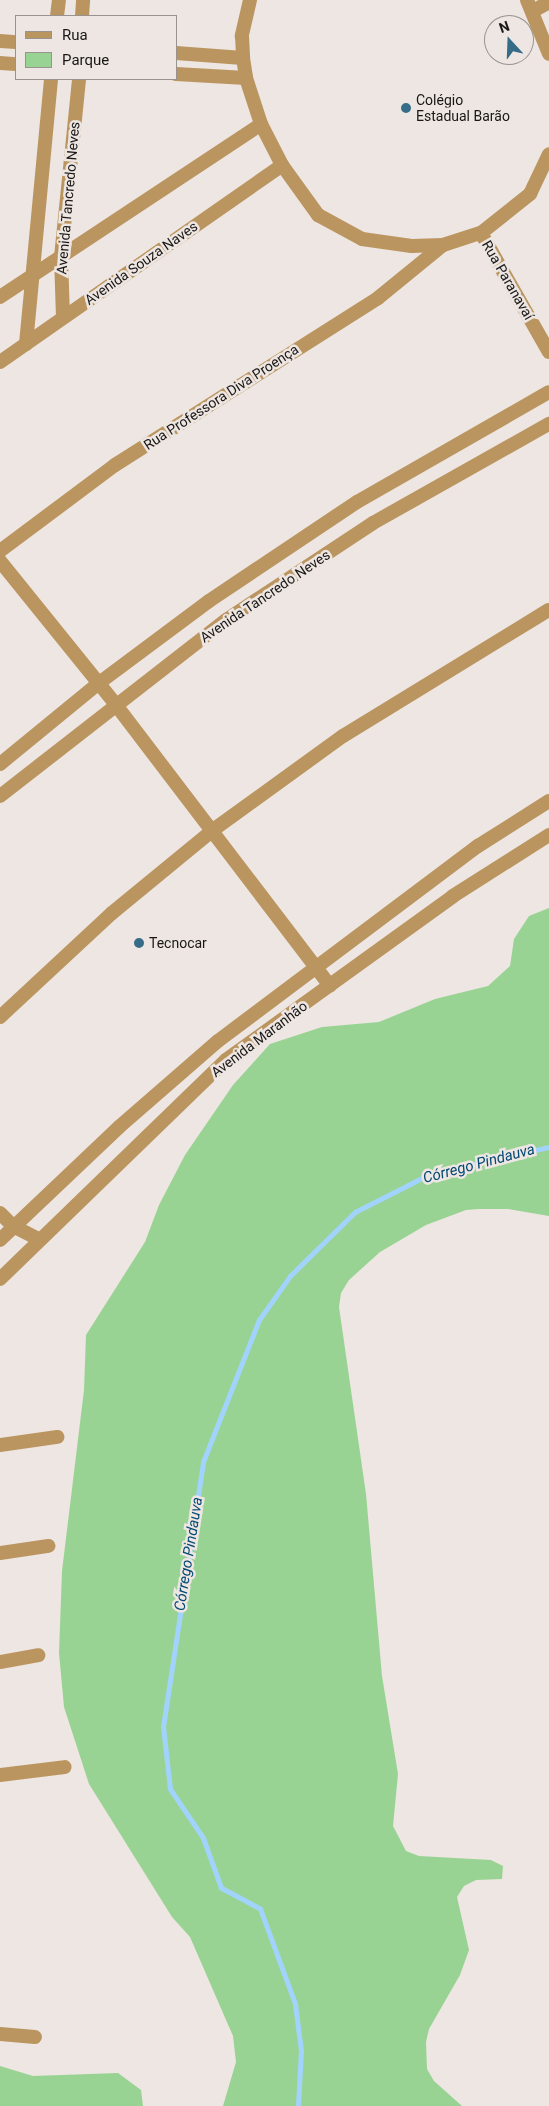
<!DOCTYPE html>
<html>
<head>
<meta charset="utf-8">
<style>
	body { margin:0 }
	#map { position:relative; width:549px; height:2106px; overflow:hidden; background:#ede6e2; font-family:Roboto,sans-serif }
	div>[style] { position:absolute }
	.green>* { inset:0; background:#99d393 }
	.stream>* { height:4.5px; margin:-2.25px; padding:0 2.25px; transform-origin:2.25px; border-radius:2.25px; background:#a2d3fd }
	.minor>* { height:14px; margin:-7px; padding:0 7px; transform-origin:7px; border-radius:7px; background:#bb955f }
	.tertiary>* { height:14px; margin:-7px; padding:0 7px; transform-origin:7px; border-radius:7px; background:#bb955f }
	.dots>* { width:14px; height:14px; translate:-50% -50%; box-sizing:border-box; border:2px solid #ede6e2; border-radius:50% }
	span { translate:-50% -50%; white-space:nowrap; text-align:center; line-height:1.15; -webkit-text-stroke:5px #ede6e2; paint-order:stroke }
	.poi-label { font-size:14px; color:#191715 }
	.left { translate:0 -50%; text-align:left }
	.street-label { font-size:14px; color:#191715 }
	.water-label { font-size:15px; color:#024974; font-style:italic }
	.legend { position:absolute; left:15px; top:15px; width:162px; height:65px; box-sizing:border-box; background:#ede6e2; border:1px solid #989390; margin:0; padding:6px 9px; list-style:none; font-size:15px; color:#191715 }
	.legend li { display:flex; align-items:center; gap:10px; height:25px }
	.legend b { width:25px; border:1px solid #989390 }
	.north { position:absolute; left:484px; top:15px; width:50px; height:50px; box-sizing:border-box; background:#ede6e2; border:1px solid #989390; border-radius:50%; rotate:340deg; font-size:14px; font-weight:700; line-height:20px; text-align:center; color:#191715 }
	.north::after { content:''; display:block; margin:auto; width:18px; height:22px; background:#376c88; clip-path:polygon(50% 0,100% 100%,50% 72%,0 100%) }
</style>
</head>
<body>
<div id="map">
	<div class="green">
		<div style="clip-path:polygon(549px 908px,549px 1216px,508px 1209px,479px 1209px,466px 1210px,426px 1225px,380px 1252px,349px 1280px,341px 1293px,339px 1307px,366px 1494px,382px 1676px,398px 1774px,393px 1826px,406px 1851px,419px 1856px,491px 1860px,503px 1866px,502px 1879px,476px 1880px,464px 1886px,457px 1897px,469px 1950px,460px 1975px,429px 2029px,426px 2042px,427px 2069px,434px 2081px,462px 2106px,223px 2106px,236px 2062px,233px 2036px,190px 1937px,172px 1917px,89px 1784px,64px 1707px,59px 1653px,62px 1571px,84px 1390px,86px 1335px,145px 1242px,159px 1205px,185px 1155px,233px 1085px,270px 1044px,322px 1027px,379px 1022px,435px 999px,488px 986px,510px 966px,514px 939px,529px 916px)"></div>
		<div style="clip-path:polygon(0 2066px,33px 2076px,118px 2073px,141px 2090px,143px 2106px,0 2106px)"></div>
	</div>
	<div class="stream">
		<div style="left:298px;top:2106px;width:55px;rotate:-86.9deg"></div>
		<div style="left:301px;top:2051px;width:47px;rotate:-97.3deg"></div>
		<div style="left:295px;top:2004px;width:101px;rotate:-110.2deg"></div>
		<div style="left:260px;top:1909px;width:44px;rotate:-151.7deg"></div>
		<div style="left:221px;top:1888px;width:53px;rotate:-109.8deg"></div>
		<div style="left:203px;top:1838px;width:59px;rotate:-124deg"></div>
		<div style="left:170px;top:1789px;width:62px;rotate:-96.4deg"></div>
		<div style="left:163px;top:1727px;width:268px;rotate:-81.4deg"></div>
		<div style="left:203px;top:1462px;width:153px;rotate:-68.5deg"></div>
		<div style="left:259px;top:1320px;width:54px;rotate:-54.8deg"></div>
		<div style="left:290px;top:1276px;width:91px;rotate:-44.6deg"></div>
		<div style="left:355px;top:1212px;width:84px;rotate:-26.9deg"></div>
		<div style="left:430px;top:1174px;width:122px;rotate:-12.8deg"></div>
	</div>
	<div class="minor">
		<div style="left:533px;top:11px;width:18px;rotate:-29deg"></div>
		<div style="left:481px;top:233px;width:137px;rotate:60.3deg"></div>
		<div style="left:0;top:551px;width:144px;rotate:-36.8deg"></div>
		<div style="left:115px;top:465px;width:312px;rotate:-32.4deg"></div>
		<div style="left:378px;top:298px;width:84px;rotate:-39.2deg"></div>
		<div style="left:0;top:561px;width:185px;rotate:51.1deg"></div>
		<div style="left:116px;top:705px;width:353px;rotate:52.7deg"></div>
		<div style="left:0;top:1017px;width:153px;rotate:-42.9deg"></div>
		<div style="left:112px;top:913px;width:131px;rotate:-39.4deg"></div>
		<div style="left:213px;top:830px;width:160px;rotate:-35.9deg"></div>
		<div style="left:343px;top:736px;width:241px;rotate:-31.5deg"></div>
		<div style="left:0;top:1213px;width:18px;rotate:45deg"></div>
		<div style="left:13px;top:1226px;width:29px;rotate:27deg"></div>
		<div style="left:0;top:1445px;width:58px;rotate:-8deg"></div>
		<div style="left:0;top:1553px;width:49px;rotate:-8.3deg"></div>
		<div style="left:0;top:1662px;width:39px;rotate:-10deg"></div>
		<div style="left:0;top:1775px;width:65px;rotate:-7deg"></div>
		<div style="left:0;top:2034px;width:35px;rotate:5deg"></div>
	</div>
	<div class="tertiary">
		<div style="left:250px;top:0;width:37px;rotate:103deg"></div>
		<div style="left:242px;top:36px;width:22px;rotate:87deg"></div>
		<div style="left:243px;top:58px;width:20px;rotate:81deg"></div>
		<div style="left:246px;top:78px;width:48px;rotate:71.9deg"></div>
		<div style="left:261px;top:124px;width:46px;rotate:62.9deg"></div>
		<div style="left:282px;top:165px;width:62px;rotate:54.2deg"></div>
		<div style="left:318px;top:215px;width:50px;rotate:28.6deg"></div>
		<div style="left:362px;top:239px;width:50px;rotate:8deg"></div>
		<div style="left:412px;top:246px;width:31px;rotate:-2deg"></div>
		<div style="left:443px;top:245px;width:40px;rotate:-18deg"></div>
		<div style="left:481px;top:233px;width:63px;rotate:-38.5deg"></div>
		<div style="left:530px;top:194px;width:44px;rotate:-64.6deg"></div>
		<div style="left:527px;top:0;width:58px;rotate:67.8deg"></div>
		<div style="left:57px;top:16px;width:16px;rotate:-83deg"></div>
		<div style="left:82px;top:16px;width:16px;rotate:-86deg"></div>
		<div style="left:0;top:41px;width:16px;rotate:4deg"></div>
		<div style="left:176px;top:53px;width:67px;rotate:4.3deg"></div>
		<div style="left:0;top:63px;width:16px;rotate:4deg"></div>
		<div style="left:176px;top:74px;width:70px;rotate:3.3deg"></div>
		<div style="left:0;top:297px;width:313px;rotate:-33.5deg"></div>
		<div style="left:63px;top:317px;width:60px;rotate:-91.9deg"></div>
		<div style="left:61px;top:257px;width:179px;rotate:-84.2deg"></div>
		<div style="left:26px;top:344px;width:266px;rotate:-84.6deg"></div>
		<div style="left:0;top:362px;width:344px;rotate:-34.9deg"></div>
		<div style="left:0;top:764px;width:128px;rotate:-39.3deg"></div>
		<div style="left:99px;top:683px;width:137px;rotate:-36.7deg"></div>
		<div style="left:209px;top:601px;width:178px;rotate:-33.8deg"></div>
		<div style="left:357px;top:502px;width:221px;rotate:-29.8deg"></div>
		<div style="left:0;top:796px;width:286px;rotate:-37.9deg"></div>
		<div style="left:226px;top:620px;width:176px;rotate:-33.4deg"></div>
		<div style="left:373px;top:523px;width:202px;rotate:-29.4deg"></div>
		<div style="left:0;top:1240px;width:164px;rotate:-43.5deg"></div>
		<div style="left:119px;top:1127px;width:131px;rotate:-41deg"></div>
		<div style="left:218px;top:1041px;width:325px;rotate:-36.9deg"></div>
		<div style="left:478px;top:846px;width:84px;rotate:-32.4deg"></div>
		<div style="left:0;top:1279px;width:315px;rotate:-44.1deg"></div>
		<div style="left:226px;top:1060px;width:280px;rotate:-35.8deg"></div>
		<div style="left:453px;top:896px;width:114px;rotate:-32.4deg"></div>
	</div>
	<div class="dots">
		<div style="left:406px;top:108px;background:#376c88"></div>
		<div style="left:139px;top:943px;background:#376c88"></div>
	</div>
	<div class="poi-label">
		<span class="left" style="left:416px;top:108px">Colégio<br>Estadual Barão</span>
		<span class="left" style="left:149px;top:943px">Tecnocar</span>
	</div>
	<div class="street-label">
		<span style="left:68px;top:198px;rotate:-85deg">Avenida Tancredo Neves</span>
		<span style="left:141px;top:263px;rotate:-35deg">Avenida Souza Naves</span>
		<span style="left:508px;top:280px;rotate:60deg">Rua Paranavaí</span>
		<span style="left:221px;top:397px;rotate:-33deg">Rua Professora Diva Proença</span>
		<span style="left:265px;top:596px;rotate:-34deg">Avenida Tancredo Neves</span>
		<span style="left:259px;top:1039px;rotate:-37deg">Avenida Maranhão</span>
	</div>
	<div class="water-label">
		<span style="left:479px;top:1164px;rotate:-15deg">Córrego Pindauva</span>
		<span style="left:189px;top:1554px;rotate:-81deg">Córrego Pindauva</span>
	</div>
	<ul class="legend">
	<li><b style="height:6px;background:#bb955f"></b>Rua</li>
	<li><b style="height:14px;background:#99d393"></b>Parque</li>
	</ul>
	<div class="north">N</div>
</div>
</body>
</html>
